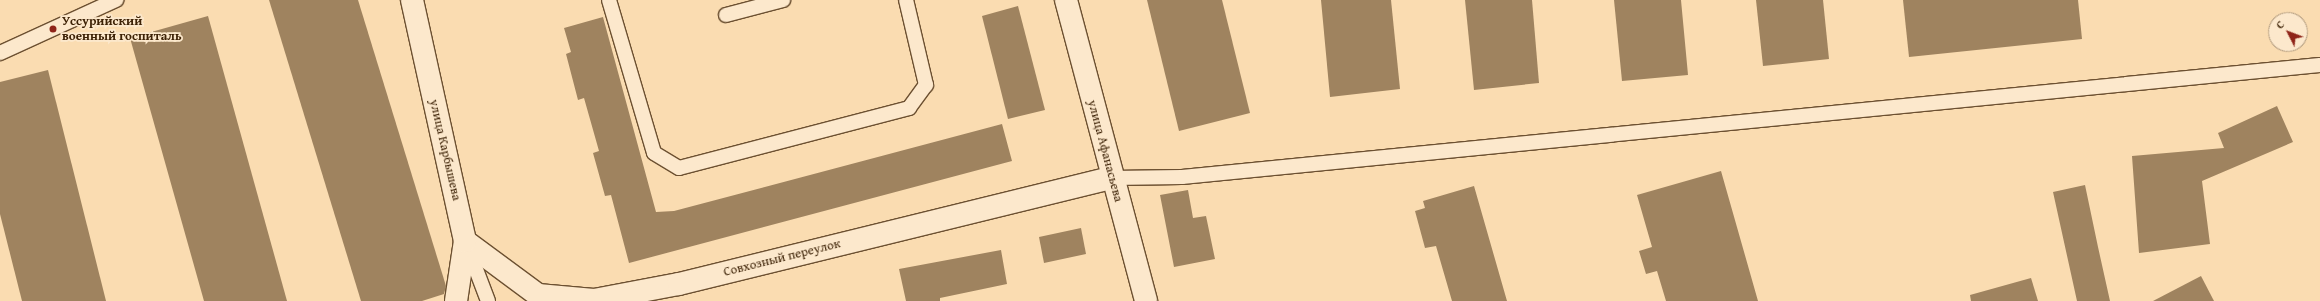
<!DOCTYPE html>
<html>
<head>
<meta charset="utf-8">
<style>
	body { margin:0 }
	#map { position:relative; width:2320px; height:301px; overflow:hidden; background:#fadcb1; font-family:"Gentium Book Plus",serif }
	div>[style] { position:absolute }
	.building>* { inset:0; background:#9f835f }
	.roads { filter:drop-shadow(1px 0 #6c5031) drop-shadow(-1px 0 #6c5031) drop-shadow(0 1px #6c5031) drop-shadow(0 -1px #6c5031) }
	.lane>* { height:14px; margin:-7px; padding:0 7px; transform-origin:7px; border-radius:7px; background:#fce8cc }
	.street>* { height:22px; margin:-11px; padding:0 11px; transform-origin:11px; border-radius:11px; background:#fce8cc }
	.secondary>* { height:22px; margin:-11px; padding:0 11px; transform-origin:11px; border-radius:11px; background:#fce8cc }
	.dots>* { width:11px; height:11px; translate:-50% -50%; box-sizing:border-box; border:2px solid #fce8cc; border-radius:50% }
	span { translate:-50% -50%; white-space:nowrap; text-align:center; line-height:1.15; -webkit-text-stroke:3.5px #fce8cc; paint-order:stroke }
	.poi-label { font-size:13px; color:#3d2206; font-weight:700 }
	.left { translate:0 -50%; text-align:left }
	.street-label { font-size:13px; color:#3d2206 }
	.north { position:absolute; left:2268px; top:12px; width:40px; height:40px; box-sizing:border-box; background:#fce8cc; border:1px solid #b0997d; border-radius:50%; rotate:312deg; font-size:11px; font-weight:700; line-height:16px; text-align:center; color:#3d2206 }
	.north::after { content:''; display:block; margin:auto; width:14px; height:18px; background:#8f2418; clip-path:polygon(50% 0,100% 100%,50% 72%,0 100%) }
</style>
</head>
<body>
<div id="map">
	<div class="building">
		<div style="clip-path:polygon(269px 0,358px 0,446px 286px,444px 294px,422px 301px,361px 301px)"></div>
		<div style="clip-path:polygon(1147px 0,1222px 0,1250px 113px,1179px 131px)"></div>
		<div style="clip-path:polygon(1321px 0,1391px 0,1400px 89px,1330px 97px)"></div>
		<div style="clip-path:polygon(1465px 0,1532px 0,1539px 83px,1474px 90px)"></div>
		<div style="clip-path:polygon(1614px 0,1681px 0,1688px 75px,1622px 81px)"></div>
		<div style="clip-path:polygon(1756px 0,1823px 0,1829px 59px,1763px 66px)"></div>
		<div style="clip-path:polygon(1903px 0,2078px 0,2082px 39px,1909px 57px)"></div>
		<div style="clip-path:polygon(1018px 6px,1045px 110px,1008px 119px,982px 16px)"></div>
		<div style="clip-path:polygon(208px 16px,287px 301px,204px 301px,130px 38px)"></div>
		<div style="clip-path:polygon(603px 17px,656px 212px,674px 211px,1002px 124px,1012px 161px,629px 263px,611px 195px,605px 196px,593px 153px,599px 151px,584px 98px,578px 100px,566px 54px,571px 52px,564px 28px)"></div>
		<div style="clip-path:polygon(48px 70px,106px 301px,22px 301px,0 214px,0 82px)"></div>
		<div style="clip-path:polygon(2277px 106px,2293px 142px,2202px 181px,2210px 244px,2139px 253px,2132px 156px,2224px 148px,2218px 133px)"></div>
		<div style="clip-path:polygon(1721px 171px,1758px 301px,1666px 301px,1657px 271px,1646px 274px,1639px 251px,1652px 247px,1637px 195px)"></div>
		<div style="clip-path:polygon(2085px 185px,2098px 247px,2110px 301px,2077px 301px,2053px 192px)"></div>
		<div style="clip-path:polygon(1474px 186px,1507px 301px,1452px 301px,1436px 246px,1425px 248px,1415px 211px,1425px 208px,1423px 201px)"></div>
		<div style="clip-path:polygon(1188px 190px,1193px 218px,1206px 216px,1215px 259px,1174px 267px,1160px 195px)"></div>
		<div style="clip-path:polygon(1081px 228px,1086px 254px,1044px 263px,1039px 237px)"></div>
		<div style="clip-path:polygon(1001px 250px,1007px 284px,940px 298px,940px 301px,906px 301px,899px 269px)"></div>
		<div style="clip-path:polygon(2201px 276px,2214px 301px,2153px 301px)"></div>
		<div style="clip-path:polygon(2031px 278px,2038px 301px,1971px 301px,1970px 295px)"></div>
	</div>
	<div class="roads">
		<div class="lane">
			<div style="left:609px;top:0;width:159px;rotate:73.6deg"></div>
			<div style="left:654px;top:153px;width:29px;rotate:31deg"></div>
			<div style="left:679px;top:168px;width:238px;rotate:-14.6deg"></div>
			<div style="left:909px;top:108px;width:29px;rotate:-54deg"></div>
			<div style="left:926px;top:85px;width:87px;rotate:-103.2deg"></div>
			<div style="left:726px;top:15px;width:59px;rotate:-14.7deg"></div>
			<div style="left:0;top:53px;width:128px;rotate:-24.6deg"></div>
			<div style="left:1111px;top:178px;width:71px;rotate:-0.8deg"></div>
			<div style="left:1182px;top:177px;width:1143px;rotate:-5.62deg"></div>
			<div style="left:466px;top:243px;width:62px;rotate:69.2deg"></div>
		</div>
		<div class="street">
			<div style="left:1066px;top:0;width:311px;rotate:75.1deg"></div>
			<div style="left:456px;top:301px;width:61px;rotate:-81.5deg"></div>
			<div style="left:465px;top:241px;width:91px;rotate:36.5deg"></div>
			<div style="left:538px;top:295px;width:56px;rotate:5.1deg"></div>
			<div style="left:594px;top:300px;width:86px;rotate:-10.7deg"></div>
			<div style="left:679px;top:284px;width:445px;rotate:-13.8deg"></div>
		</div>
		<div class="secondary">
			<div style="left:412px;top:0;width:247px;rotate:77.6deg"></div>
		</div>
	</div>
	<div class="dots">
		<div style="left:53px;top:29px;background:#8f2418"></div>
	</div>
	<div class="poi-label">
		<span class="left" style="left:62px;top:29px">Уссурийский<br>военный госпиталь</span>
	</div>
	<div class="street-label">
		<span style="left:445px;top:150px;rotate:77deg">улица Карбышева</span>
		<span style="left:1105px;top:151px;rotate:75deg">улица Афанасьева</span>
		<span style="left:782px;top:258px;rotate:-14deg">Совхозный переулок</span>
	</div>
	<div class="north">С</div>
</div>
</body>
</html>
